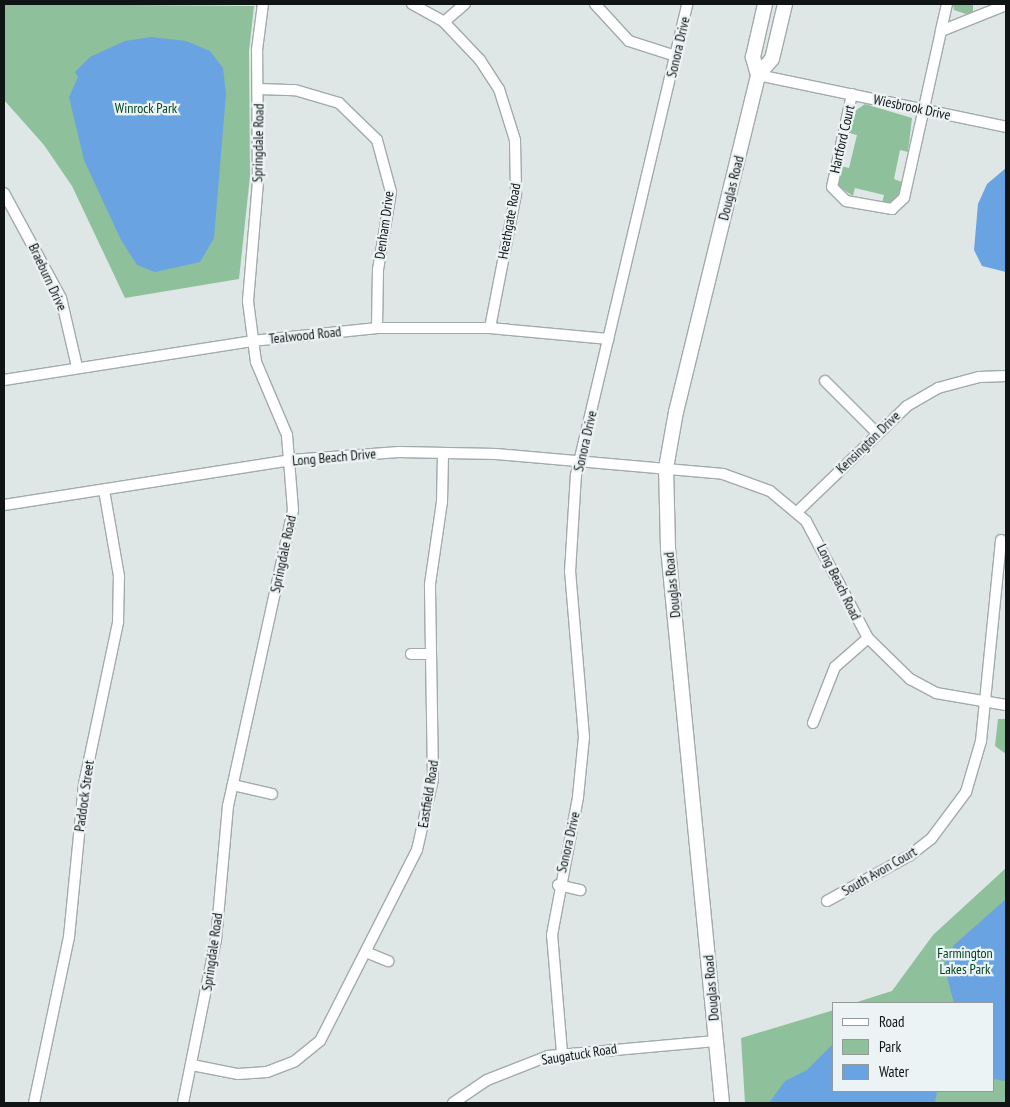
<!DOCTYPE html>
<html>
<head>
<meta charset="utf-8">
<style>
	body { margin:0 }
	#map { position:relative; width:1010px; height:1107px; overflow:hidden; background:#dfe6e6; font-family:"PT Sans Narrow",sans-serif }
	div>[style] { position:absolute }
	.green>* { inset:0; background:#8dc09b }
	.water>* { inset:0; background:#69a3e2 }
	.roads { filter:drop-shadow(1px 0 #a3aaab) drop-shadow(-1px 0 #a3aaab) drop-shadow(0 1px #a3aaab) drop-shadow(0 -1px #a3aaab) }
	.street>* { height:10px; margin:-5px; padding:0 5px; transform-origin:5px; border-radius:5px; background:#fff }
	.secondary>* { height:14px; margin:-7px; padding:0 7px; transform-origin:7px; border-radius:7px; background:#fff }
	span { translate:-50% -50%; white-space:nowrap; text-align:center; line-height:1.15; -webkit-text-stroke:4.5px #ecf3f4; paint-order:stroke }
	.street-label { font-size:14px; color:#111414 }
	.park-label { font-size:14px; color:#024321 }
	.frame { position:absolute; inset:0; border:5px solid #111414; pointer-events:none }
	.legend { position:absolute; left:832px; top:1002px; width:162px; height:90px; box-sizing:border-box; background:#ecf3f4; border:1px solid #949a9a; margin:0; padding:6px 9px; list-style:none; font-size:15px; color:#111414 }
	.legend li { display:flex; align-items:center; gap:10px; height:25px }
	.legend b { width:25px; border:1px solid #949a9a }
</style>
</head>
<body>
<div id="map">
	<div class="green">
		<div style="clip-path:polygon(4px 4px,254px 6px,249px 51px,250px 176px,239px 279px,125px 298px,72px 186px,44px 145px,4px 100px)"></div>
		<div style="clip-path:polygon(973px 4px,973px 12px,966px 14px,954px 10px,953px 4px)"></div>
		<div style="clip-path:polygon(865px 104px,912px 118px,908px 152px,900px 150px,894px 179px,902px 182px,898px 197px,891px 203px,882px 203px,884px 195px,855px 188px,853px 196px,838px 186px,841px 166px,849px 168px,857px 135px,849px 133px,855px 111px)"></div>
		<div style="clip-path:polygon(998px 719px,1006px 719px,1006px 754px,995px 746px)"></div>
		<div style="clip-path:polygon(1006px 868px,1006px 1103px,745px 1103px,741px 1038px,834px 1010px,834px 1091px,994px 1091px,994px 1003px,854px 1003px,892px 991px,933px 935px)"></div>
	</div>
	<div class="water">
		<div style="clip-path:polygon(151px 37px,186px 41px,210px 51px,223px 68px,226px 94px,214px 238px,200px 262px,155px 272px,137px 265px,121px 240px,84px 160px,69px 97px,78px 77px,75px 72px,90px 57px,125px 41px)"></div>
		<div style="clip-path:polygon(1006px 168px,1006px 272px,982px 266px,974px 250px,978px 204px,987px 184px)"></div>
		<div style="clip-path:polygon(1006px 899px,1006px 1080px,1004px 1081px,994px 1079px,994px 1003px,954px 1003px,944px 966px,954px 945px)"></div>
		<div style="clip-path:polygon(834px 1043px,834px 1091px,937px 1091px,935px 1103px,769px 1103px,785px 1081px,807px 1070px)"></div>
	</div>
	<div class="roads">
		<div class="street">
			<div style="left:412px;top:4px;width:37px;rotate:29deg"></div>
			<div style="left:444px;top:22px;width:52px;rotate:46.5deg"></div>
			<div style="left:480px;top:60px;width:35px;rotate:57deg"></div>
			<div style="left:499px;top:89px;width:53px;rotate:72.6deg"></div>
			<div style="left:515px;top:140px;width:54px;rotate:88.9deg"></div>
			<div style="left:516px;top:194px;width:136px;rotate:101deg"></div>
			<div style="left:595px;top:4px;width:50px;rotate:47.4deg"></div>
			<div style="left:629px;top:41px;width:49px;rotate:17.7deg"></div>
			<div style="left:947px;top:4px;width:28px;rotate:103deg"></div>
			<div style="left:941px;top:31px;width:70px;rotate:-21.8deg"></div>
			<div style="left:444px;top:22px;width:28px;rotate:-41deg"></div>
			<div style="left:758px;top:75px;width:253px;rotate:11.8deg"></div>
			<div style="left:259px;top:89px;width:36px;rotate:2deg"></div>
			<div style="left:295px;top:90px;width:46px;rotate:16.5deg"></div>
			<div style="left:339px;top:103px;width:53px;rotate:44.2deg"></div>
			<div style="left:377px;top:140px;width:54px;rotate:74.9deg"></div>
			<div style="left:391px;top:192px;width:79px;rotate:99.5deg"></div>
			<div style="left:378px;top:270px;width:58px;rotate:91deg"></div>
			<div style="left:852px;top:94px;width:95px;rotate:102.1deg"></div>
			<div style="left:832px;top:187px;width:20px;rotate:45deg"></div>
			<div style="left:846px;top:201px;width:47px;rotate:9.9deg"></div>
			<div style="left:892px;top:209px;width:16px;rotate:-43deg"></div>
			<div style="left:904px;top:198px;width:171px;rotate:-77.5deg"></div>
			<div style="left:4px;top:193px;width:119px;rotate:61.5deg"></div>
			<div style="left:61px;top:298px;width:71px;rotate:76.9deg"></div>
			<div style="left:4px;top:380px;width:251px;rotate:-8.9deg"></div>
			<div style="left:252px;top:341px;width:126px;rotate:-5.9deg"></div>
			<div style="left:377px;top:328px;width:113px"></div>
			<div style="left:490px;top:328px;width:119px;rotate:5.3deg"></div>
			<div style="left:825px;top:381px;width:72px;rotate:45deg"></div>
			<div style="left:4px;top:505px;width:291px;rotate:-8.9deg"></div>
			<div style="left:291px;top:460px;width:108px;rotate:-4.2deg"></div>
			<div style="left:399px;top:452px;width:97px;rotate:1.2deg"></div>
			<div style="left:496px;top:454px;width:228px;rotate:5deg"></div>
			<div style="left:723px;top:474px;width:50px;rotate:19.9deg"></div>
			<div style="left:770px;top:491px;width:47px;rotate:39.8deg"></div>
			<div style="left:806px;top:521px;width:132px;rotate:62.1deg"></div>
			<div style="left:868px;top:638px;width:59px;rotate:44.3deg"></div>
			<div style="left:910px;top:679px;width:30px;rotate:28deg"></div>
			<div style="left:936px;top:693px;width:71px;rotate:9.7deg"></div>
			<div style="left:797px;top:512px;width:153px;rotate:-43.9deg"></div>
			<div style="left:907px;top:406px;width:36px;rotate:-30deg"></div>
			<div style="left:938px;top:388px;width:42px;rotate:-15deg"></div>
			<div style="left:979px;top:377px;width:27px;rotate:-2deg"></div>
			<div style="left:411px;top:654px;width:19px"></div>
			<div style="left:813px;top:723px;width:60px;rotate:-68.6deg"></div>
			<div style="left:835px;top:667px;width:44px;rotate:-41.3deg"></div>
			<div style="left:233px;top:785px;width:40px;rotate:13deg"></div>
			<div style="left:558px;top:885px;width:23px;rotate:13deg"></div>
			<div style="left:827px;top:901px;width:94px;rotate:-28.8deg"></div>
			<div style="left:909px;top:856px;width:28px;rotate:-38deg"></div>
			<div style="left:931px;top:839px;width:59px;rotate:-53.3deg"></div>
			<div style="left:966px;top:792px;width:53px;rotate:-73.6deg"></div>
			<div style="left:981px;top:741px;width:202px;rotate:-84.3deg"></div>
			<div style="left:368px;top:953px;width:22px;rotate:22deg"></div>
			<div style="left:562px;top:1053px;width:118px;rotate:-94.8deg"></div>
			<div style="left:552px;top:935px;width:140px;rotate:-79.3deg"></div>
			<div style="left:578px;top:797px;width:60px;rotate:-84.3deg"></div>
			<div style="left:584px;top:737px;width:166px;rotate:-94.8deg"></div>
			<div style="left:570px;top:572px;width:97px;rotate:-86.5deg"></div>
			<div style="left:576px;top:475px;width:484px;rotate:-76.7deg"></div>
			<div style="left:192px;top:1065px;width:47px;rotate:11.1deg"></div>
			<div style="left:238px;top:1074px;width:29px;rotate:-4deg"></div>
			<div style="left:267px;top:1072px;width:30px;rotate:-21deg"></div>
			<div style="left:295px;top:1061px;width:32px;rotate:-39deg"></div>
			<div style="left:320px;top:1041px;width:214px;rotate:-63.1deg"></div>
			<div style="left:417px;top:850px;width:73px;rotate:-77.3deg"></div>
			<div style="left:433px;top:779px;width:195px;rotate:-90.9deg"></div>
			<div style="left:430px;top:584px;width:83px;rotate:-81.7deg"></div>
			<div style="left:442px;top:502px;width:49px;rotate:-88.8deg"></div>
			<div style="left:34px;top:1103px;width:170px;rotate:-78.1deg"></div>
			<div style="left:69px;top:937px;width:154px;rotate:-84.4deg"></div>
			<div style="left:84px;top:784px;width:166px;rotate:-78.1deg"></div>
			<div style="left:118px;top:622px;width:46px;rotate:-88.8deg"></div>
			<div style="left:119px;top:576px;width:87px;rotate:-99.9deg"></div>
			<div style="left:183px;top:1103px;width:166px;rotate:-78.6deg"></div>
			<div style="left:216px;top:940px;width:135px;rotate:-84.9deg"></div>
			<div style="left:228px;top:806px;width:303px;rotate:-77.6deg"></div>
			<div style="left:293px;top:510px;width:75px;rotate:-94.6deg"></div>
			<div style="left:287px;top:435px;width:79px;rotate:-113deg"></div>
			<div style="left:256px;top:362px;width:62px;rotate:-97.5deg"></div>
			<div style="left:248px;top:301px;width:119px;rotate:-85.2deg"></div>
			<div style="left:258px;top:182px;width:132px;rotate:-90.4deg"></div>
			<div style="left:257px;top:50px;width:46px;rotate:-82.6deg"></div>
			<div style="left:453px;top:1103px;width:41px;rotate:-34.1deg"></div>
			<div style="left:487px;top:1080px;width:66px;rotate:-21.5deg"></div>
			<div style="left:548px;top:1056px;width:168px;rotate:-5.1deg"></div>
		</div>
		<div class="secondary">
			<div style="left:758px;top:75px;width:19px;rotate:-106deg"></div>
			<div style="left:753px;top:57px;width:54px;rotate:-77.2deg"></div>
			<div style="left:722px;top:1103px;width:558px;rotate:-95.56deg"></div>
			<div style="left:668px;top:548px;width:80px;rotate:-91.4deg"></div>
			<div style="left:666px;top:468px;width:57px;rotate:-79.9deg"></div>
			<div style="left:676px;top:412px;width:347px;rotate:-76.3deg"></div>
			<div style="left:758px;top:75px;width:21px;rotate:-49deg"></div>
			<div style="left:772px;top:59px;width:57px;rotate:-76.7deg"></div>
		</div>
	</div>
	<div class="street-label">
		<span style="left:678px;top:47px;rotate:-77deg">Sonora Drive</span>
		<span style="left:912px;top:107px;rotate:12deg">Wiesbrook Drive</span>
		<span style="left:842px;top:139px;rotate:-77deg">Hartford Court</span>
		<span style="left:258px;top:143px;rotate:-89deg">Springdale Road</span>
		<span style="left:731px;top:188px;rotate:-76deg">Douglas Road</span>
		<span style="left:509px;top:221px;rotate:-80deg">Heathgate Road</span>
		<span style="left:384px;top:225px;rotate:-82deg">Denham Drive</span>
		<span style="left:48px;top:277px;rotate:65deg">Braeburn Drive</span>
		<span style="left:305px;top:335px;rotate:-6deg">Tealwood Road</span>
		<span style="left:585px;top:441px;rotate:-77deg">Sonora Drive</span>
		<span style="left:868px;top:442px;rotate:-44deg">Kensington Drive</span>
		<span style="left:334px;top:457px;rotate:-5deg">Long Beach Drive</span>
		<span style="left:283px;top:554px;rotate:-78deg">Springdale Road</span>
		<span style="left:839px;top:582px;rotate:64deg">Long Beach Road</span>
		<span style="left:672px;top:585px;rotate:-96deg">Douglas Road</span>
		<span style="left:428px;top:794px;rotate:-81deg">Eastfield Road</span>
		<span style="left:84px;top:796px;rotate:-82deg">Paddock Street</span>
		<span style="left:568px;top:842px;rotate:-77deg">Sonora Drive</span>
		<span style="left:879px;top:871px;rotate:-30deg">South Avon Court</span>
		<span style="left:212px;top:952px;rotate:-82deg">Springdale Road</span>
		<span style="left:711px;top:988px;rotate:-95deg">Douglas Road</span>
		<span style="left:579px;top:1054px;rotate:-9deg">Saugatuck Road</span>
	</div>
	<div class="park-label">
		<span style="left:146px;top:108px">Winrock Park</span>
		<span style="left:965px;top:961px">Farmington<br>Lakes Park</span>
	</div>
	<div class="frame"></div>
	<ul class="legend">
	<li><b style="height:6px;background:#fff"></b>Road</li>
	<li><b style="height:14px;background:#8dc09b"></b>Park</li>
	<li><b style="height:14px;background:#69a3e2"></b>Water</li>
	</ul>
</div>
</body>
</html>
